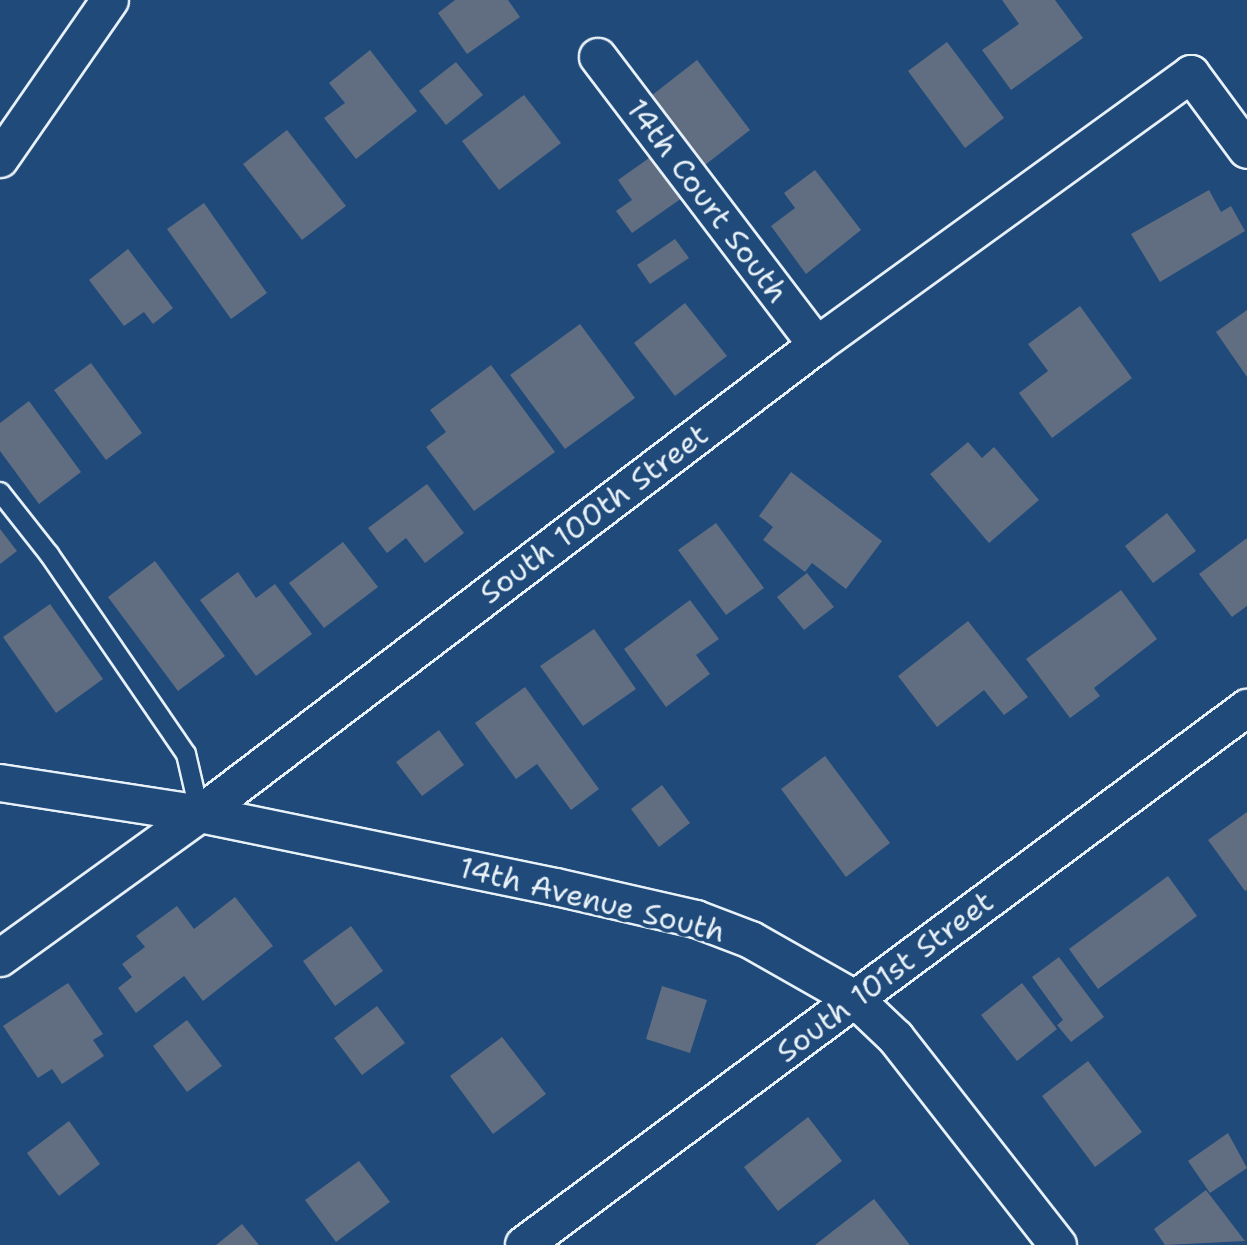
<!DOCTYPE html>
<html>
<head>
<meta charset="utf-8">
<style>
	body { margin:0 }
	#map { position:relative; width:1247px; height:1245px; overflow:hidden; background:#1f4a7a; font-family:"Shantell Sans",sans-serif }
	div>[style] { position:absolute }
	.building>* { inset:0; background:#616e81 }
	.roads { filter:drop-shadow(2px 0 #e8f1f8) drop-shadow(-2px 0 #e8f1f8) drop-shadow(0 2px #e8f1f8) drop-shadow(0 -2px #e8f1f8) }
	.service>* { height:18px; margin:-9px; padding:0 9px; transform-origin:9px; border-radius:9px; background:#1f4a7a }
	.minor>* { height:36px; margin:-18px; padding:0 18px; transform-origin:18px; border-radius:18px; background:#1f4a7a }
	span { translate:-50% -50%; white-space:nowrap; text-align:center; line-height:1.15; -webkit-text-stroke:8px #1f4a7a; paint-order:stroke }
	.street-label { font-size:30px; color:#e8f1f8 }
</style>
</head>
<body>
<div id="map">
	<div class="building">
		<div style="clip-path:polygon(455px 0,508px 0,520px 17px,467px 54px,438px 13px)"></div>
		<div style="clip-path:polygon(1002px 0,1055px 0,1083px 38px,1011px 90px,982px 50px,1019px 24px)"></div>
		<div style="clip-path:polygon(947px 42px,1004px 118px,965px 148px,908px 71px)"></div>
		<div style="clip-path:polygon(370px 50px,417px 111px,356px 159px,324px 118px,345px 103px,329px 83px)"></div>
		<div style="clip-path:polygon(697px 60px,750px 130px,705px 165px,651px 96px)"></div>
		<div style="clip-path:polygon(456px 62px,483px 95px,446px 125px,419px 91px)"></div>
		<div style="clip-path:polygon(524px 95px,561px 143px,499px 190px,462px 141px)"></div>
		<div style="clip-path:polygon(287px 130px,346px 206px,302px 240px,243px 164px)"></div>
		<div style="clip-path:polygon(652px 156px,682px 198px,632px 233px,616px 211px,632px 200px,618px 180px)"></div>
		<div style="clip-path:polygon(815px 170px,861px 230px,806px 274px,771px 226px,795px 208px,784px 193px)"></div>
		<div style="clip-path:polygon(1209px 190px,1221px 212px,1231px 206px,1245px 231px,1160px 282px,1131px 234px)"></div>
		<div style="clip-path:polygon(204px 203px,267px 293px,231px 319px,167px 229px)"></div>
		<div style="clip-path:polygon(675px 239px,689px 258px,650px 284px,637px 265px)"></div>
		<div style="clip-path:polygon(128px 249px,173px 308px,153px 324px,144px 312px,124px 326px,89px 280px)"></div>
		<div style="clip-path:polygon(685px 303px,727px 356px,675px 396px,634px 343px)"></div>
		<div style="clip-path:polygon(1080px 306px,1132px 378px,1052px 438px,1019px 393px,1048px 371px,1028px 344px)"></div>
		<div style="clip-path:polygon(1247px 310px,1247px 377px,1216px 332px)"></div>
		<div style="clip-path:polygon(580px 324px,635px 398px,565px 449px,510px 375px)"></div>
		<div style="clip-path:polygon(91px 363px,142px 433px,106px 460px,54px 390px)"></div>
		<div style="clip-path:polygon(491px 365px,555px 452px,474px 511px,426px 447px,446px 432px,430px 410px)"></div>
		<div style="clip-path:polygon(29px 401px,81px 472px,39px 504px,0 451px,0 423px)"></div>
		<div style="clip-path:polygon(968px 442px,982px 458px,994px 447px,1039px 500px,989px 543px,930px 474px)"></div>
		<div style="clip-path:polygon(791px 472px,882px 541px,846px 589px,812px 563px,805px 572px,763px 540px,773px 527px,759px 516px)"></div>
		<div style="clip-path:polygon(427px 484px,464px 533px,425px 563px,406px 538px,387px 553px,368px 528px)"></div>
		<div style="clip-path:polygon(1167px 513px,1196px 551px,1153px 583px,1125px 546px)"></div>
		<div style="clip-path:polygon(716px 523px,764px 588px,726px 615px,678px 550px)"></div>
		<div style="clip-path:polygon(0 529px,17px 551px,0 564px)"></div>
		<div style="clip-path:polygon(1247px 538px,1247px 606px,1232px 617px,1199px 574px)"></div>
		<div style="clip-path:polygon(343px 542px,378px 587px,324px 628px,289px 583px)"></div>
		<div style="clip-path:polygon(155px 561px,225px 656px,178px 691px,108px 597px)"></div>
		<div style="clip-path:polygon(238px 572px,256px 598px,275px 584px,312px 634px,256px 676px,200px 600px)"></div>
		<div style="clip-path:polygon(807px 573px,834px 607px,804px 630px,777px 597px)"></div>
		<div style="clip-path:polygon(1121px 590px,1157px 639px,1094px 688px,1100px 696px,1070px 718px,1026px 659px)"></div>
		<div style="clip-path:polygon(690px 600px,719px 639px,696px 655px,710px 674px,666px 707px,624px 649px)"></div>
		<div style="clip-path:polygon(50px 604px,103px 679px,56px 713px,3px 637px)"></div>
		<div style="clip-path:polygon(968px 621px,1028px 697px,1004px 715px,984px 690px,937px 727px,898px 676px)"></div>
		<div style="clip-path:polygon(594px 629px,636px 689px,583px 726px,540px 666px)"></div>
		<div style="clip-path:polygon(525px 687px,599px 789px,571px 810px,537px 764px,516px 779px,475px 723px)"></div>
		<div style="clip-path:polygon(439px 730px,464px 765px,422px 796px,396px 762px)"></div>
		<div style="clip-path:polygon(825px 756px,890px 843px,846px 877px,781px 789px)"></div>
		<div style="clip-path:polygon(662px 785px,690px 823px,659px 847px,631px 809px)"></div>
		<div style="clip-path:polygon(1247px 812px,1247px 890px,1245px 891px,1208px 840px)"></div>
		<div style="clip-path:polygon(1168px 876px,1197px 916px,1098px 989px,1069px 949px)"></div>
		<div style="clip-path:polygon(235px 897px,273px 946px,203px 1001px,184px 976px,136px 1013px,118px 988px,132px 977px,122px 964px,145px 947px,136px 936px,177px 906px,194px 929px)"></div>
		<div style="clip-path:polygon(351px 926px,383px 971px,335px 1006px,303px 961px)"></div>
		<div style="clip-path:polygon(1059px 957px,1104px 1017px,1071px 1042px,1057px 1025px,1063px 1020px,1032px 977px)"></div>
		<div style="clip-path:polygon(68px 983px,103px 1034px,93px 1040px,104px 1056px,62px 1084px,52px 1069px,38px 1078px,3px 1026px)"></div>
		<div style="clip-path:polygon(1022px 983px,1057px 1029px,1017px 1061px,981px 1015px)"></div>
		<div style="clip-path:polygon(662px 986px,707px 1000px,690px 1053px,646px 1039px)"></div>
		<div style="clip-path:polygon(377px 1006px,405px 1043px,362px 1075px,334px 1038px)"></div>
		<div style="clip-path:polygon(187px 1020px,222px 1066px,187px 1092px,153px 1046px)"></div>
		<div style="clip-path:polygon(502px 1037px,546px 1094px,493px 1134px,450px 1076px)"></div>
		<div style="clip-path:polygon(1088px 1061px,1142px 1132px,1095px 1167px,1042px 1096px)"></div>
		<div style="clip-path:polygon(808px 1117px,842px 1161px,778px 1211px,744px 1167px)"></div>
		<div style="clip-path:polygon(69px 1121px,100px 1164px,59px 1196px,27px 1153px)"></div>
		<div style="clip-path:polygon(1228px 1133px,1247px 1168px,1210px 1193px,1188px 1161px)"></div>
		<div style="clip-path:polygon(359px 1161px,390px 1202px,336px 1242px,305px 1200px)"></div>
		<div style="clip-path:polygon(1206px 1190px,1245px 1241px,1165px 1245px,1154px 1229px)"></div>
		<div style="clip-path:polygon(874px 1199px,910px 1245px,815px 1245px)"></div>
		<div style="clip-path:polygon(242px 1224px,259px 1245px,216px 1245px)"></div>
	</div>
	<div class="roads">
		<div class="service">
			<div style="left:0;top:492px;width:79px;rotate:51.7deg"></div>
			<div style="left:49px;top:554px;width:242px;rotate:55.6deg"></div>
			<div style="left:186px;top:754px;width:62px;rotate:76.9deg"></div>
		</div>
		<div class="minor">
			<div style="left:598px;top:57px;width:362px;rotate:52.8deg"></div>
			<div style="left:0;top:159px;width:193px;rotate:-55.3deg"></div>
			<div style="left:0;top:783px;width:202px;rotate:8.8deg"></div>
			<div style="left:200px;top:814px;width:363px;rotate:11.6deg"></div>
			<div style="left:556px;top:887px;width:144px;rotate:12.9deg"></div>
			<div style="left:696px;top:919px;width:59px;rotate:20.9deg"></div>
			<div style="left:751px;top:940px;width:120px;rotate:29.6deg"></div>
			<div style="left:855px;top:999px;width:57px;rotate:43.6deg"></div>
			<div style="left:896px;top:1038px;width:263px;rotate:52deg"></div>
			<div style="left:0;top:958px;width:246px;rotate:-35.8deg"></div>
			<div style="left:200px;top:814px;width:775px;rotate:-37.24deg"></div>
			<div style="left:817px;top:345px;width:462px;rotate:-35.9deg"></div>
			<div style="left:1191px;top:74px;width:94px;rotate:53.6deg"></div>
			<div style="left:524px;top:1245px;width:901px;rotate:-36.6deg"></div>
		</div>
	</div>
	<div class="street-label">
		<span style="left:707px;top:201px;rotate:53deg">14th Court South</span>
		<span style="left:594px;top:514px;rotate:-37deg">South 100th Street</span>
		<span style="left:592px;top:900px;rotate:14deg">14th Avenue South</span>
		<span style="left:885px;top:977px;rotate:-37deg">South 101st Street</span>
	</div>
</div>
</body>
</html>
